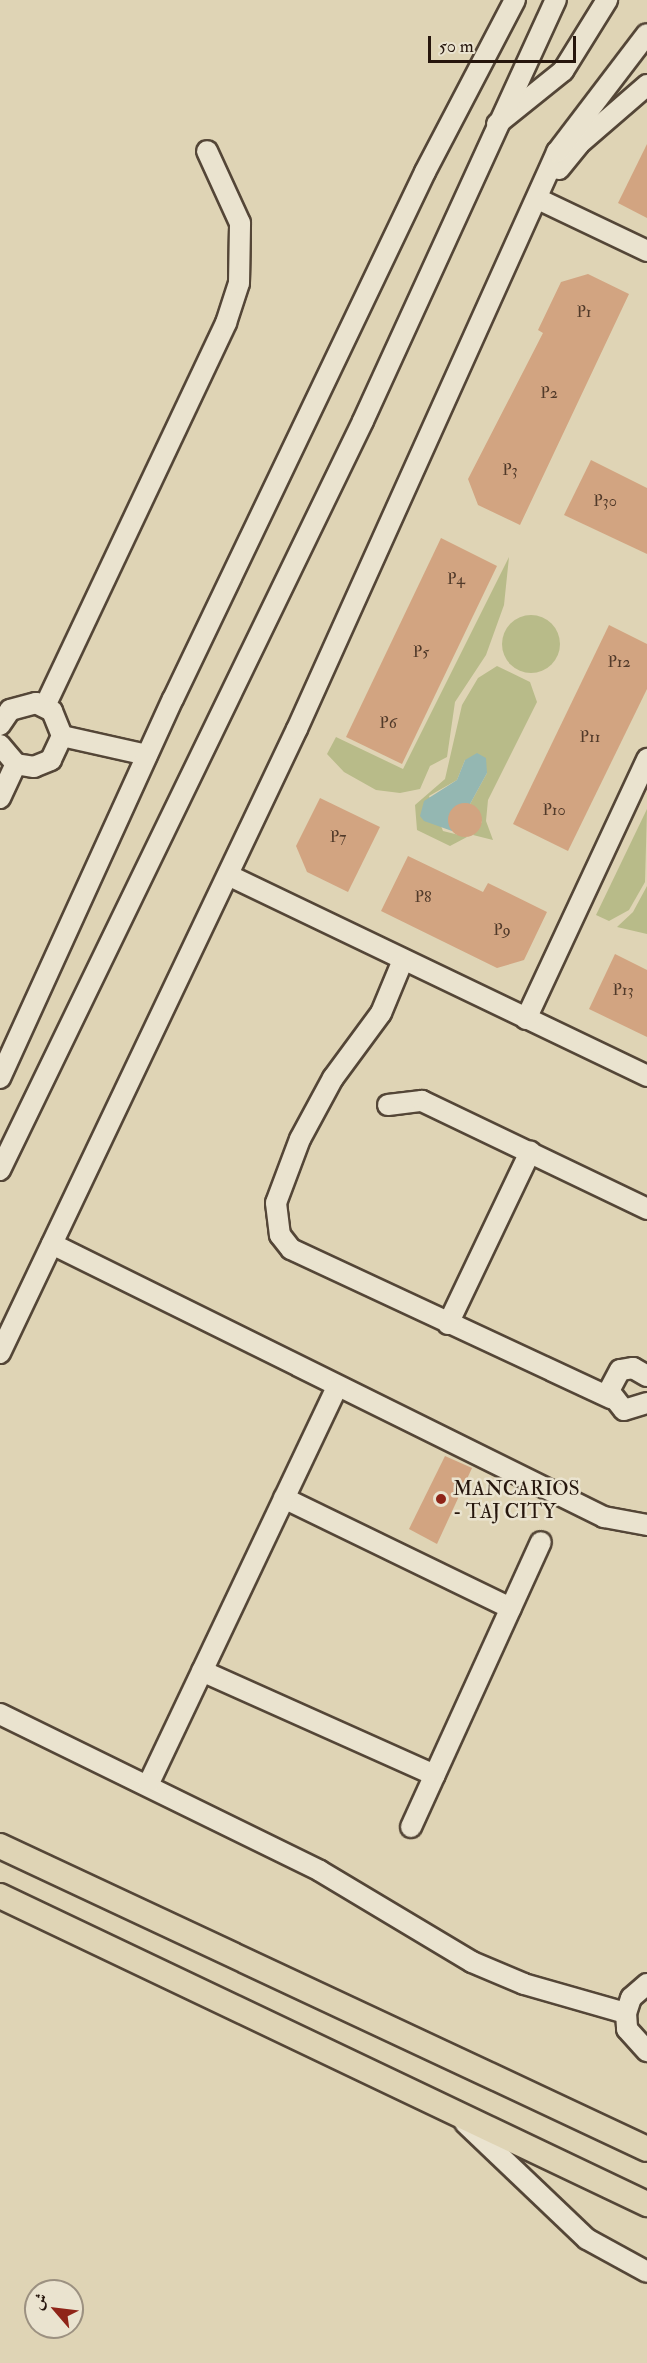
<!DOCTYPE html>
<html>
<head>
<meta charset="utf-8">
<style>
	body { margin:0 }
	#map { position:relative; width:647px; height:2363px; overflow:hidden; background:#dfd4b5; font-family:"IM FELL Double Pica",Amiri,serif }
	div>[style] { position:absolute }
	.green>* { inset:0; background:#b8bb89 }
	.round { border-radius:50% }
	.water>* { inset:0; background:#94b7b2 }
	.building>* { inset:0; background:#d2a481 }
	.roads { filter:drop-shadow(2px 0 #544637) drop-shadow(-2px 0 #544637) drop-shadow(0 2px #544637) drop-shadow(0 -2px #544637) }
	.minor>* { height:20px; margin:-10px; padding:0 10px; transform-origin:10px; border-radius:10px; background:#eae3cf }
	.major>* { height:24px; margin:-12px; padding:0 12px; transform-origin:12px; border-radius:12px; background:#dfd4b5 }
	.dots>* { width:16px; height:16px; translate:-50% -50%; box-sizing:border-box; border:3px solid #eae3cf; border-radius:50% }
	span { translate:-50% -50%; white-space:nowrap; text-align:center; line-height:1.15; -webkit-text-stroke:5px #eae3cf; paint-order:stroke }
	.number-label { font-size:16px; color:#513a2a }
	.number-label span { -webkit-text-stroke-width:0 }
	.poi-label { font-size:20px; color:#26160d }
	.left { translate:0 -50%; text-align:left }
	.north { position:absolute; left:24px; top:2279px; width:60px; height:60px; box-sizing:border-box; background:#eae3cf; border:2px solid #9c9181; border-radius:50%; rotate:298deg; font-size:16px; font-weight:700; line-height:24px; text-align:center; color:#26160d }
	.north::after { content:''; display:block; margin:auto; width:21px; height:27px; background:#8f2418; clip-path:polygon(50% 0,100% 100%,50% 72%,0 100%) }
	.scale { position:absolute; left:428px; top:36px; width:148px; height:27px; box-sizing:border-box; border:3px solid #26160d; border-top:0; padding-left:8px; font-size:18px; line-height:21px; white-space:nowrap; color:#26160d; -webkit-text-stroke:4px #eae3cf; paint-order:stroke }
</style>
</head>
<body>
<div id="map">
	<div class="green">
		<div style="clip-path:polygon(509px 557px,504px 605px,486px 655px,455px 702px,447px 757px,430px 766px,420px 789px,400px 793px,376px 790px,344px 772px,327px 754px,336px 737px,403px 769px)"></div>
		<div class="round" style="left:502px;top:615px;width:58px;height:58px"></div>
		<div style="clip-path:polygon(497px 666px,530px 682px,537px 702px,488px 800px,486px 821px,493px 840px,473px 835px,482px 822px,470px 804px,487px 773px,465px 760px,457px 780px,429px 796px,443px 831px,467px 837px,450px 846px,417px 830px,415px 805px,445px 779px,462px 705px,478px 678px)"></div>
		<div style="clip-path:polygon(647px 809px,645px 882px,629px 910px,609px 921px,596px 915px)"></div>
		<div style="clip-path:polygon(647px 886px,647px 934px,617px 927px,633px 912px)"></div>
	</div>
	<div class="water">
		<div style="clip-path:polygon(477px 753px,486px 758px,487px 773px,470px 804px,452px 811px,452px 831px,424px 821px,420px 816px,424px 801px,457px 780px,465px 760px)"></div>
	</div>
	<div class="building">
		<div style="clip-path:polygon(647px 144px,647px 218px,618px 203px)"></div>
		<div style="clip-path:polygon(588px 274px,629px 294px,520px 525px,478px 505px,468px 479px,543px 333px,538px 330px,561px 282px)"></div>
		<div style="clip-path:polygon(591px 460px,647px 488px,647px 554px,564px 515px)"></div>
		<div style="clip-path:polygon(441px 538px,497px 566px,402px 764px,346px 737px)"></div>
		<div style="clip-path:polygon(609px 625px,647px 644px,647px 689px,568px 851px,513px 824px)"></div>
		<div style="clip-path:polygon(320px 798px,380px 827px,348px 892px,307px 872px,296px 846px)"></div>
		<div class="round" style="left:448px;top:803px;width:34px;height:34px"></div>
		<div style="clip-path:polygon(408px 856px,483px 892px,488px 883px,547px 912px,524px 960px,497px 968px,381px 911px)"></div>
		<div style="clip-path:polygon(615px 954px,647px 970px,647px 1037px,589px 1009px)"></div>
		<div style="clip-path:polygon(445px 1456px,472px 1468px,437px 1544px,409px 1529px)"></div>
	</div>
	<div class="roads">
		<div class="minor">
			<div style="left:497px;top:124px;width:85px;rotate:-38.8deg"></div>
			<div style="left:563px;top:71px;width:84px;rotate:-58.2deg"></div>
			<div style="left:559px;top:169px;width:32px;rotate:-51deg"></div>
			<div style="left:579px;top:144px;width:90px;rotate:-40.9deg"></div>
			<div style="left:538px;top:199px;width:121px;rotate:25.5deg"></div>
			<div style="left:45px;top:706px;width:424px;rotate:-64.7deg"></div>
			<div style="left:226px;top:323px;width:42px;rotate:-72deg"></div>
			<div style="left:239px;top:283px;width:60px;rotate:-89deg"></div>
			<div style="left:240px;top:223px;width:79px;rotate:-114.6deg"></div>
			<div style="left:0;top:725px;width:18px;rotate:-56deg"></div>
			<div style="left:10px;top:710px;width:27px;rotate:-15deg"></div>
			<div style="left:36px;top:703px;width:18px;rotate:27deg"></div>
			<div style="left:52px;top:711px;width:27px;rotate:68deg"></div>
			<div style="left:62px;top:736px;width:26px;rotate:115deg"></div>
			<div style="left:51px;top:760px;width:18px;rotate:158deg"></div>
			<div style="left:34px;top:767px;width:18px;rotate:-171deg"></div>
			<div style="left:16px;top:764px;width:25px;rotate:-130deg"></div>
			<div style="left:62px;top:736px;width:87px;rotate:12.6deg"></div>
			<div style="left:0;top:798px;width:38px;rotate:-65deg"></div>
			<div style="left:228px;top:875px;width:465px;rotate:25.6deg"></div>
			<div style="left:403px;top:960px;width:57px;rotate:112.5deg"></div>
			<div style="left:381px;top:1013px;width:81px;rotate:126.4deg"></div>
			<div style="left:333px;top:1078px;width:69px;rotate:118.4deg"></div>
			<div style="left:300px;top:1139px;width:68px;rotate:110.6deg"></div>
			<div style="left:276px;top:1203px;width:32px;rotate:83deg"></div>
			<div style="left:280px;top:1235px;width:18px;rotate:52deg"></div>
			<div style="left:291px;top:1249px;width:353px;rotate:25deg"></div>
			<div style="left:526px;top:1019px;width:287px;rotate:-65deg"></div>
			<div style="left:0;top:1078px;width:417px;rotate:-65.5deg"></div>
			<div style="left:173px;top:699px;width:584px;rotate:-64.44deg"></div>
			<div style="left:425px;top:172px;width:194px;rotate:-62.4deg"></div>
			<div style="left:388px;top:1105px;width:34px;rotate:-7deg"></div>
			<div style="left:422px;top:1101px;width:250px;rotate:25.6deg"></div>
			<div style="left:0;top:1170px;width:832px;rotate:-64.14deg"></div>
			<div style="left:363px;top:421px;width:463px;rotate:-65.4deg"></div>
			<div style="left:52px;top:1244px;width:616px;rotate:26.32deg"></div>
			<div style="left:604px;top:1517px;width:44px;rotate:10.5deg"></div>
			<div style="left:448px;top:1324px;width:191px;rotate:-64.5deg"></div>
			<div style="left:0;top:1353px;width:691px;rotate:-64.55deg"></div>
			<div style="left:297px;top:729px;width:633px;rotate:-65.74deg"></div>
			<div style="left:557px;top:152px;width:148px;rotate:-52.7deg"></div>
			<div style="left:647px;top:1376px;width:16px;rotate:-150deg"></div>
			<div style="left:633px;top:1368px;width:13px;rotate:171deg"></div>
			<div style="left:620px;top:1370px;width:24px;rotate:118deg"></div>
			<div style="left:609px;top:1391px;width:24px;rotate:52deg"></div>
			<div style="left:624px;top:1410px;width:24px;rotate:-17deg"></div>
			<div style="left:284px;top:1498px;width:252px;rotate:25.9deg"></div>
			<div style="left:202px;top:1671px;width:255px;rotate:24.1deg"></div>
			<div style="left:0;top:1714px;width:356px;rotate:26.1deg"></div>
			<div style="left:320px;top:1871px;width:177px;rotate:30.9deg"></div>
			<div style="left:472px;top:1962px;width:56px;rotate:22.9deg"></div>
			<div style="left:524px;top:1984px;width:106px;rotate:15.9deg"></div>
			<div style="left:149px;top:1783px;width:438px;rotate:-64.6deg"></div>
			<div style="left:411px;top:1827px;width:313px;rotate:-65.5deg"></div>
			<div style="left:647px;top:1984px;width:21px;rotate:139deg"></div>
			<div style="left:631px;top:1998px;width:16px;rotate:108deg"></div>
			<div style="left:626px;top:2013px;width:16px;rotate:86deg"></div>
			<div style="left:627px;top:2029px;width:30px;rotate:48deg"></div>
			<div style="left:465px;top:2123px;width:168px;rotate:43.6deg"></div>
			<div style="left:587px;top:2239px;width:68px;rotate:28.8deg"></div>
		</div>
		<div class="major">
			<div style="left:0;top:1846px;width:714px;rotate:25.09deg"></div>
			<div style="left:0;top:1896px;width:717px;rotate:25.46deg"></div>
		</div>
	</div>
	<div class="dots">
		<div style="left:441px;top:1499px;background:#8f2418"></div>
	</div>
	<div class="number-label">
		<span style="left:584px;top:312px">P1</span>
		<span style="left:549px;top:393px">P2</span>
		<span style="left:510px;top:470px">P3</span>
		<span style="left:605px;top:501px">P30</span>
		<span style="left:456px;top:579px">P4</span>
		<span style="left:421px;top:652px">P5</span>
		<span style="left:619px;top:662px">P12</span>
		<span style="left:388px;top:723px">P6</span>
		<span style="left:590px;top:737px">P11</span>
		<span style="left:554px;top:810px">P10</span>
		<span style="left:338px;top:837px">P7</span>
		<span style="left:423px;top:897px">P8</span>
		<span style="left:502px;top:930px">P9</span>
		<span style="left:623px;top:990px">P13</span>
	</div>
	<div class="poi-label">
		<span class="left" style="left:453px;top:1500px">MANCARIOS<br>- TAJ CITY</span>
	</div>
	<div class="north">ش</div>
	<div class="scale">50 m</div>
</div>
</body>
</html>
